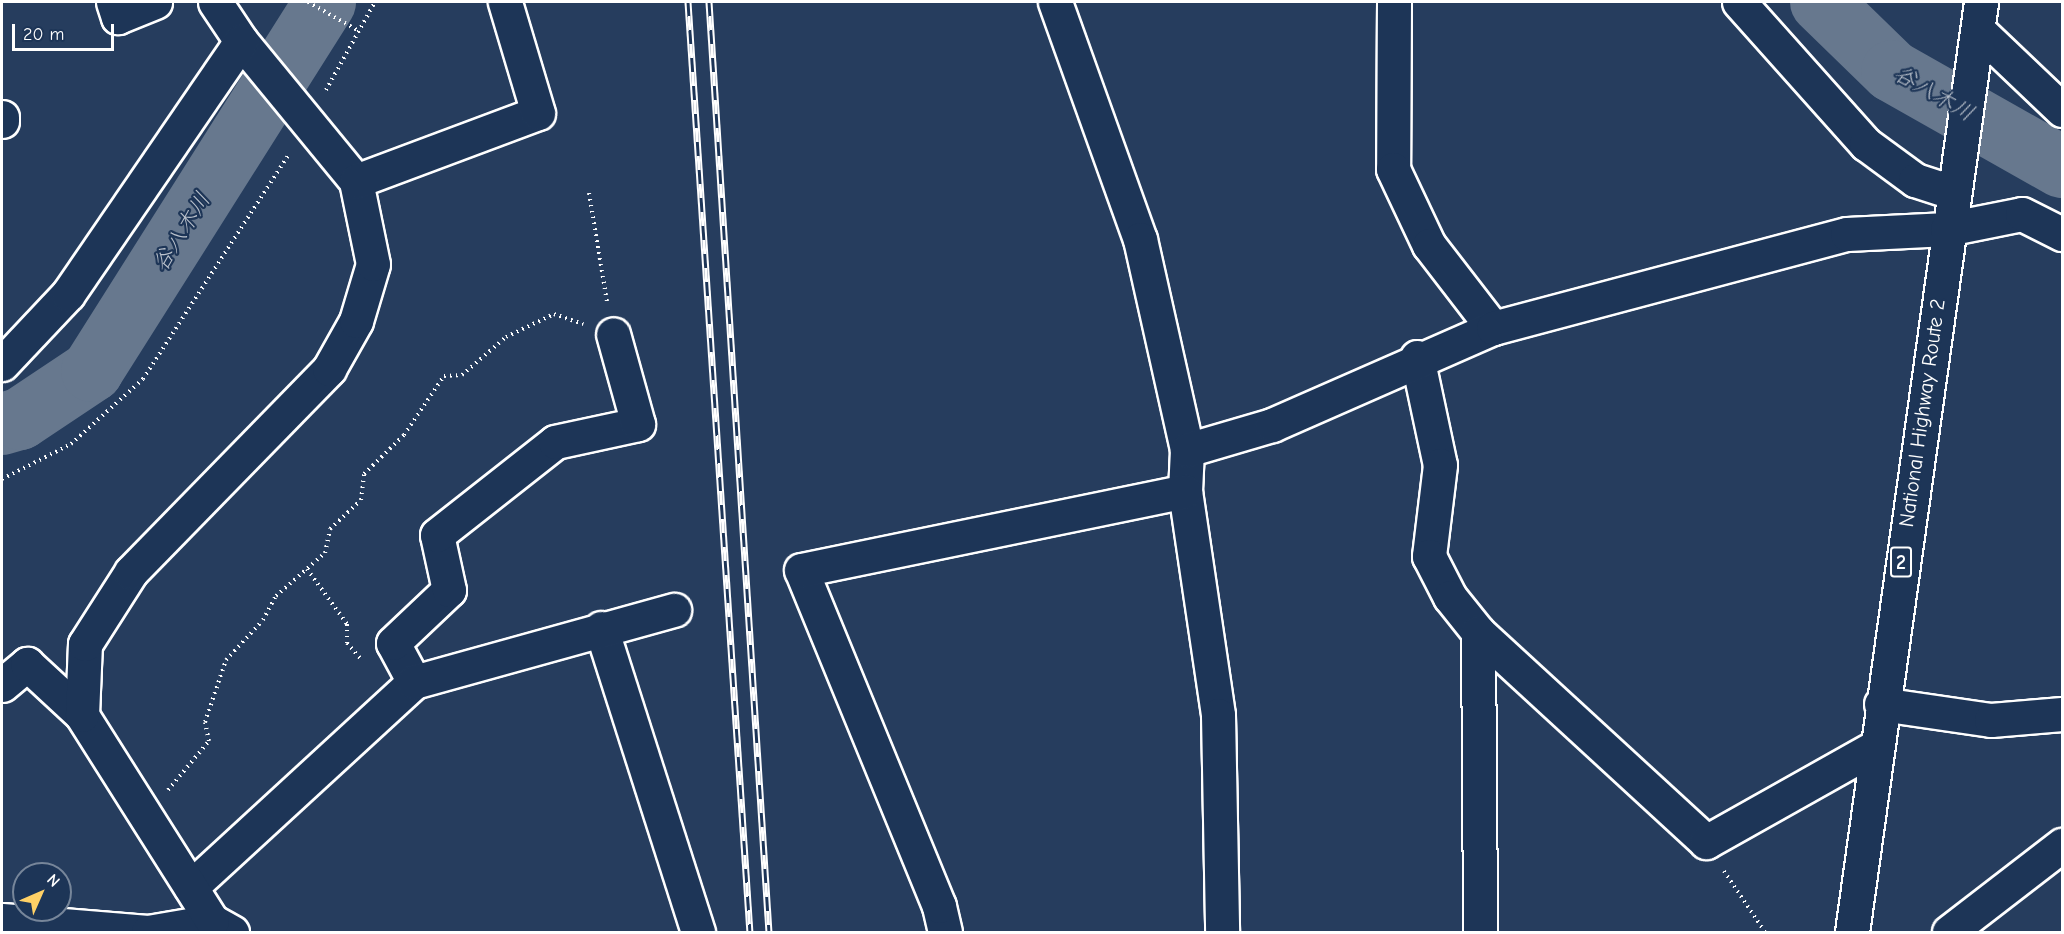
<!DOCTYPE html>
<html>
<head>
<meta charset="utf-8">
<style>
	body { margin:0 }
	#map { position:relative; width:2064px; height:934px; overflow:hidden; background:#263d5e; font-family:"Comic Neue","Klee One",sans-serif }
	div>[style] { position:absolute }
	.river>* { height:62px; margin:-31px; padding:0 31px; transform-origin:31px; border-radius:31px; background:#67788e }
	.path>* { height:4px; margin-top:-2px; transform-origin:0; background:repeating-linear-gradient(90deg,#fff 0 1.5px,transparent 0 6px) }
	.roads { filter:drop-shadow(2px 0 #fff) drop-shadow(-2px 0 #fff) drop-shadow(0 2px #fff) drop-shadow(0 -2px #fff) }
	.street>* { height:33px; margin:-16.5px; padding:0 16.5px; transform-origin:16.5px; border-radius:16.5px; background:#1d3557 }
	.highway>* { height:33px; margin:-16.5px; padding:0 16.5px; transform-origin:16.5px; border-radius:16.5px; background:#1d3557 }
	.rail>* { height:7px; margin-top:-3.5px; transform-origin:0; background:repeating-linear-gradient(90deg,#1d3557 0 14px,#fff 0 28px); box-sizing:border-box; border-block:2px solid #fff }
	span { translate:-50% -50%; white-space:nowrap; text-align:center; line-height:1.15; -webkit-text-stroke:4.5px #1d3557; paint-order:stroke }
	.shield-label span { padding:2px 4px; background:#1d3557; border:2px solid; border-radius:4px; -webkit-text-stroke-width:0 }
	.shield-label { font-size:20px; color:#fff; font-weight:700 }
	.street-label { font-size:21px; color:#fff }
	.water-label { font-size:22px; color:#bbc2cc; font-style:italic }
	.frame { position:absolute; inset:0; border:3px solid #fff; pointer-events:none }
	.north { position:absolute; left:12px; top:862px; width:60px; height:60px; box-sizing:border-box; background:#1d3557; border:2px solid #77869a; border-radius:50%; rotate:45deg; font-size:16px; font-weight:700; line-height:24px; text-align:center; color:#fff }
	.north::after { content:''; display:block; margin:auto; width:21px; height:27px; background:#ffd166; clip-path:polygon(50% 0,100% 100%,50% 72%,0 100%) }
	.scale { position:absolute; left:12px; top:24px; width:102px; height:27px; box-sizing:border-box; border:3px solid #fff; border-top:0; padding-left:8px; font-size:18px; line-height:21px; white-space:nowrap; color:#fff; -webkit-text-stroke:4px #1d3557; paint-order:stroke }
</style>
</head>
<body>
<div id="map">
	<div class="river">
		<div style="left:1821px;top:2px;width:99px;rotate:44.2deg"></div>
		<div style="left:1892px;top:71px;width:195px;rotate:29.5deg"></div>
		<div style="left:2px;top:424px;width:19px;rotate:-16deg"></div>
		<div style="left:20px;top:419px;width:87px;rotate:-33.7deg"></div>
		<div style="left:92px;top:371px;width:436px;rotate:-57.7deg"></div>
	</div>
	<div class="path">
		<div style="left:308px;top:2px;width:56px;rotate:29.7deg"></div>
		<div style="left:326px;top:90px;width:101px;rotate:-60.9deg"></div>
		<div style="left:589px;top:193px;width:110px;rotate:80.6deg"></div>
		<div style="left:2px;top:479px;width:77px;rotate:-26.9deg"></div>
		<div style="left:71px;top:444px;width:97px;rotate:-42.1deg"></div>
		<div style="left:143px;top:379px;width:268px;rotate:-57deg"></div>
		<div style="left:307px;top:569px;width:68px;rotate:54deg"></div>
		<div style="left:347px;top:624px;width:19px;rotate:90deg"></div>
		<div style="left:347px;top:643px;width:23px;rotate:49deg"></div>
		<div style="left:168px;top:790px;width:64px;rotate:-50.1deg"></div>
		<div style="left:209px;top:741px;width:19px;rotate:-102deg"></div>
		<div style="left:205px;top:722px;width:65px;rotate:-71.3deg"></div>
		<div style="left:226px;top:660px;width:54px;rotate:-47.2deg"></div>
		<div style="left:263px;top:620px;width:27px;rotate:-62deg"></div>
		<div style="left:276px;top:596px;width:65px;rotate:-41.3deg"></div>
		<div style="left:325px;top:553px;width:25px;rotate:-78deg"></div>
		<div style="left:330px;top:529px;width:42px;rotate:-43.1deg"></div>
		<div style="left:361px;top:500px;width:26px;rotate:-83deg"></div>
		<div style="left:364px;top:474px;width:56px;rotate:-44.3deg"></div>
		<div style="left:404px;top:435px;width:71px;rotate:-55.9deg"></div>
		<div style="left:444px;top:376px;width:18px;rotate:-3deg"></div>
		<div style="left:462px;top:375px;width:58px;rotate:-40.8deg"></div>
		<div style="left:506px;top:337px;width:53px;rotate:-25.6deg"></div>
		<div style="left:554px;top:314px;width:31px;rotate:19deg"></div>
		<div style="left:1724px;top:871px;width:73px;rotate:56.1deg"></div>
	</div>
	<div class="roads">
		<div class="street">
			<div style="left:113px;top:2px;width:16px;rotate:72deg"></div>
			<div style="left:118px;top:17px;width:40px;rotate:-22deg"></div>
			<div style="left:215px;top:2px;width:47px;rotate:56.3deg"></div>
			<div style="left:241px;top:41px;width:181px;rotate:50.6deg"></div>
			<div style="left:1055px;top:2px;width:252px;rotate:70.3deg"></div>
			<div style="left:1140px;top:239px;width:216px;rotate:77.4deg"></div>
			<div style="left:1187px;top:450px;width:41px;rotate:92.8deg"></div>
			<div style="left:1185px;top:491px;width:226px;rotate:81.6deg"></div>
			<div style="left:1218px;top:715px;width:217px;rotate:88.9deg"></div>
			<div style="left:1394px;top:2px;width:167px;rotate:90.3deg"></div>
			<div style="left:1393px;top:169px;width:84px;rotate:64.7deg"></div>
			<div style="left:1429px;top:245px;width:105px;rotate:52.4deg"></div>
			<div style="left:1739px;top:2px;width:191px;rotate:48.2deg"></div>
			<div style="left:1866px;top:144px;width:61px;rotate:36.3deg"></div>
			<div style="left:1915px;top:180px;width:39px;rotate:18deg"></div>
			<div style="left:1978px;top:30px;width:116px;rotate:43.6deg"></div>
			<div style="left:2px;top:117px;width:4px;rotate:90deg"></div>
			<div style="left:1417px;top:357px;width:110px;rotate:78deg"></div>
			<div style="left:1440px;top:465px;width:92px;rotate:96.9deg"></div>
			<div style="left:1429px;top:556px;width:46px;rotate:62.9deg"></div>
			<div style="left:1450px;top:597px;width:45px;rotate:51.3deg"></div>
			<div style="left:1478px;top:632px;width:310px;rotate:42.6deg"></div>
			<div style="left:1706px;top:842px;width:194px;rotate:-29.3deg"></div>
			<div style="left:2px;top:364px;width:96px;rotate:-46.7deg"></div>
			<div style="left:68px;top:294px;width:306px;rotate:-55.6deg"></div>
			<div style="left:1187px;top:450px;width:89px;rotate:-16.4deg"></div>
			<div style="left:1272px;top:425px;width:241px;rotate:-23.7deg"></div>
			<div style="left:1493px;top:328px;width:366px;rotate:-14.9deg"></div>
			<div style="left:1847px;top:234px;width:100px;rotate:-2.9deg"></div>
			<div style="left:1947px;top:229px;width:76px;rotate:-11.3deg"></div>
			<div style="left:2022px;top:214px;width:45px;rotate:26.6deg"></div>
			<div style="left:601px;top:628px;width:319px;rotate:72.3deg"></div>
			<div style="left:1478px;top:632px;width:300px;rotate:89.6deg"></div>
			<div style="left:414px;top:682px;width:44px;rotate:-118.3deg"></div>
			<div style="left:393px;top:643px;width:77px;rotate:-43.4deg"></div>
			<div style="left:449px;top:590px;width:56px;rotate:-102.3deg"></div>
			<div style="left:437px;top:535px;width:150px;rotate:-38.2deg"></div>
			<div style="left:555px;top:442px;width:85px;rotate:-12.2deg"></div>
			<div style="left:638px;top:424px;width:93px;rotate:-105.5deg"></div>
			<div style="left:2px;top:685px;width:33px;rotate:-40deg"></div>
			<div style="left:27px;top:664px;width:75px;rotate:42.8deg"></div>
			<div style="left:1881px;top:704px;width:111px;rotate:8.3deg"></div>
			<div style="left:1991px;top:720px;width:71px;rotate:-4.8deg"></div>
			<div style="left:191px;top:887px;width:303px;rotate:-42.6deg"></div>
			<div style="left:414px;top:682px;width:270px;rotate:-15.5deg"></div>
			<div style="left:2px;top:920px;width:146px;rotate:4.7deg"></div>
			<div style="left:148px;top:932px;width:65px;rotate:-9.8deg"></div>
			<div style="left:212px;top:921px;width:23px;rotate:29deg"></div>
			<div style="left:212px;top:921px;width:244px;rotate:-122.3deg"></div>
			<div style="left:82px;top:715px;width:71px;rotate:-87.6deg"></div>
			<div style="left:85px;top:644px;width:85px;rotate:-57.4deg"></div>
			<div style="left:131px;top:572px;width:284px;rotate:-45.7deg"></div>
			<div style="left:329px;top:369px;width:55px;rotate:-60.6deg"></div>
			<div style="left:356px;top:321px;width:59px;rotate:-73.4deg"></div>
			<div style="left:373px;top:264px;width:85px;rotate:-101.6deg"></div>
			<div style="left:356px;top:181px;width:194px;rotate:-20.5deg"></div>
			<div style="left:538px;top:113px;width:116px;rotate:-106.6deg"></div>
			<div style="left:945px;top:932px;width:27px;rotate:-103deg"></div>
			<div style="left:939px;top:906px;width:363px;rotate:-112.3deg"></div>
			<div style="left:801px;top:570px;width:392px;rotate:-11.6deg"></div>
			<div style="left:1949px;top:932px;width:143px;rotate:-37.6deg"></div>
		</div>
		<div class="highway">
			<div style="left:1852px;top:932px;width:939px;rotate:-82.1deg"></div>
		</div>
	</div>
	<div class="rail">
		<div style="left:688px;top:2px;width:932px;rotate:86.19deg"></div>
		<div style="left:709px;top:2px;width:932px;rotate:86.31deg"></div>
	</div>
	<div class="shield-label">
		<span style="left:1901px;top:562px">2</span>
	</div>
	<div class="street-label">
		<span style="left:1922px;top:413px;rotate:-82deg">National Highway Route 2</span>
	</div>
	<div class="water-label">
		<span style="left:1934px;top:94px;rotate:30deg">谷八木川</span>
		<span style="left:182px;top:232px;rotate:-58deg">谷八木川</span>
	</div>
	<div class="frame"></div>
	<div class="north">N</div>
	<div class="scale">20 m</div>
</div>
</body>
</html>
